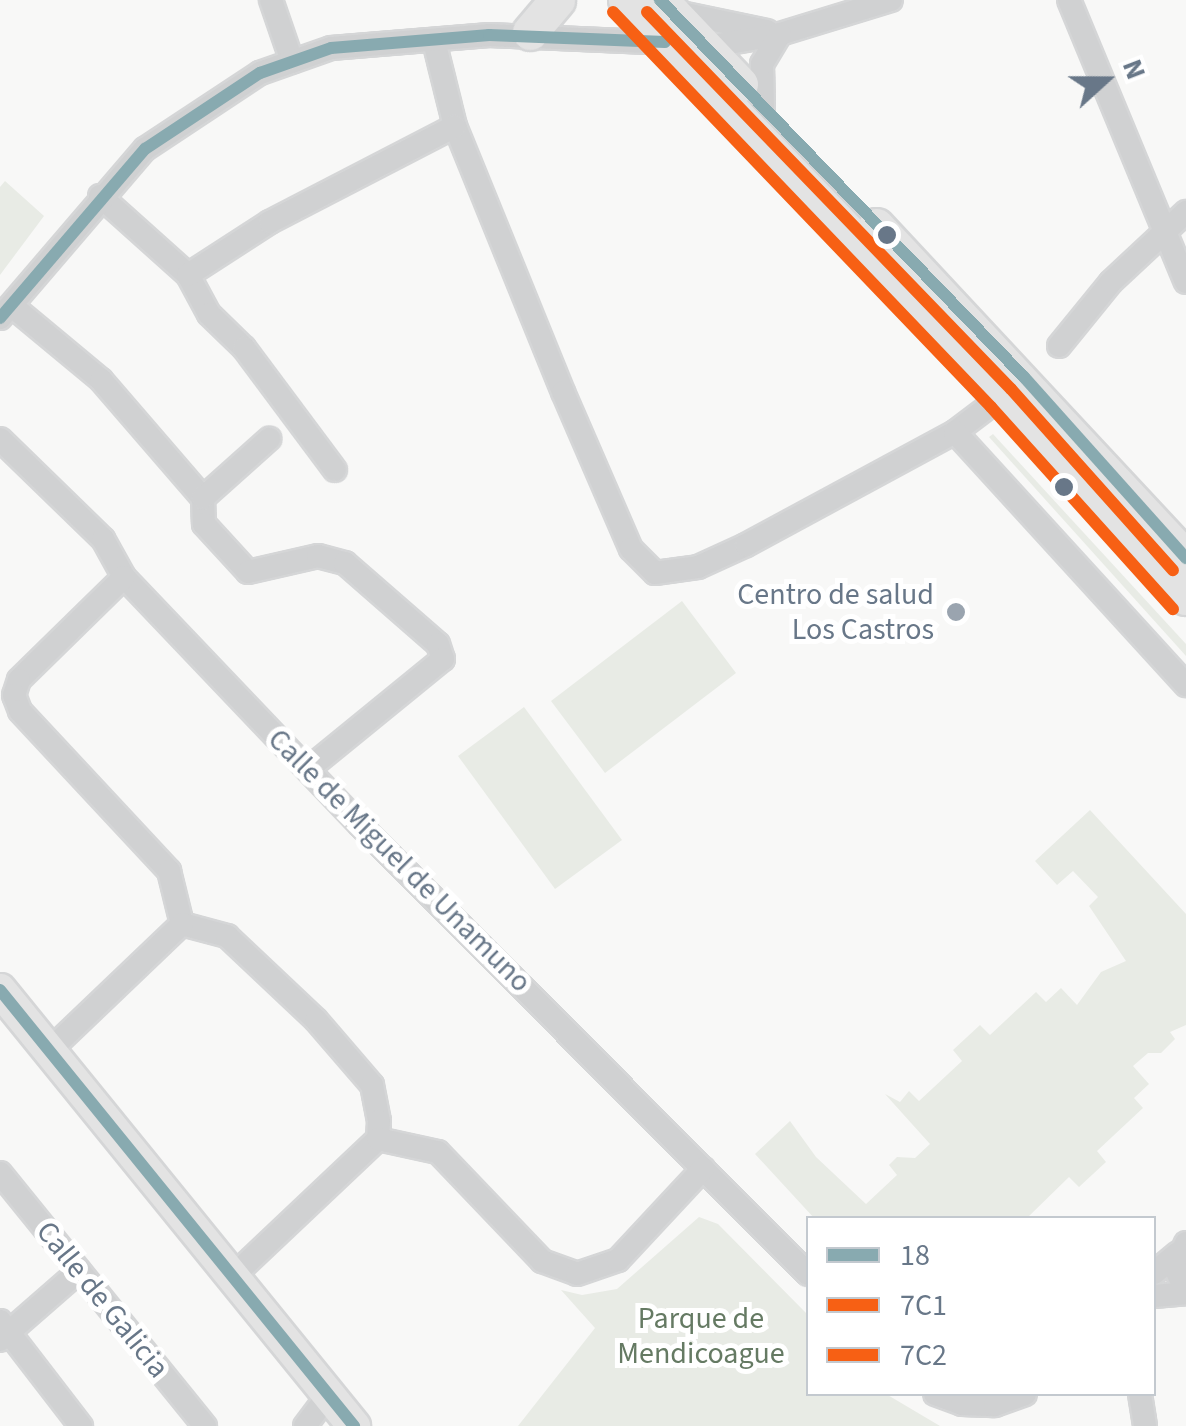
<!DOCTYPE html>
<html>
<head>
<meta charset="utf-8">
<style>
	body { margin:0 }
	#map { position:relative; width:1186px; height:1426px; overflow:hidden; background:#f8f8f7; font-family:"Source Sans 3",sans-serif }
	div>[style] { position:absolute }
	.green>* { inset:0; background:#e8ebe5 }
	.roads { filter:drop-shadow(2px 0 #d5d6d7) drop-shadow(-2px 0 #d5d6d7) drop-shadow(0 2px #d5d6d7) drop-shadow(0 -2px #d5d6d7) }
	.street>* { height:22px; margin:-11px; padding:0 11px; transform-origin:11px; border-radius:11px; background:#d0d1d2 }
	.secondary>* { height:32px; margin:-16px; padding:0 16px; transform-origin:16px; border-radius:16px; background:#e3e3e3 }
	.primary>* { height:35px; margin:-17.5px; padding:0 17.5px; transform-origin:17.5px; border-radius:17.5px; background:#e3e3e3 }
	.bus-1>* { height:12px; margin:-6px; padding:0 6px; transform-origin:6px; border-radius:6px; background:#88aab0 }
	.bus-2>* { height:12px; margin:-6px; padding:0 6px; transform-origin:6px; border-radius:6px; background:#f76014 }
	.bus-3>* { height:12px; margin:-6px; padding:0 6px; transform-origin:6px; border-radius:6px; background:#f76014 }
	.dots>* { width:28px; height:28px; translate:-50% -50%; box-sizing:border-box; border:5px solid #fff; border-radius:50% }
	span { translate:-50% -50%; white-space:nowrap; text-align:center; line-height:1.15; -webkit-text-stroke:10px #fff; paint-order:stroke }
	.poi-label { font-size:30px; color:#687788 }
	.right { translate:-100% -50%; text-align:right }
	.street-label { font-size:30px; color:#687788 }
	.park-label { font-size:30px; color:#657a63 }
	.legend { position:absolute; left:806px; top:1216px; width:350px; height:180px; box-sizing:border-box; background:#fff; border:2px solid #c3c9cf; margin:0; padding:12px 18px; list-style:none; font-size:30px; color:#687788 }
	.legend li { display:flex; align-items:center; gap:20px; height:50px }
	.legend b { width:50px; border:2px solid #c3c9cf }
	.north { position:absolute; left:1056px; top:30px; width:100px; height:100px; -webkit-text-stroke:8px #fff; paint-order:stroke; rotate:69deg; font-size:28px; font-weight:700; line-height:40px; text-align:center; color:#687788 }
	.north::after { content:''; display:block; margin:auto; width:35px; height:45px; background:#687788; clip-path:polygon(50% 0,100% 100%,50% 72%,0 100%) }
</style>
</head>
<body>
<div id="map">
	<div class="green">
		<div style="clip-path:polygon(5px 181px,44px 216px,0 275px,0 187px)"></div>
		<div style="clip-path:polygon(993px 434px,1186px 644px,1186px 656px,989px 437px)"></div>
		<div style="clip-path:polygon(682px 601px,736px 673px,605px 773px,551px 701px)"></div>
		<div style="clip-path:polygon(524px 707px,622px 840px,555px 889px,458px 756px)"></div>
		<div style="clip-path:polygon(1090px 810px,1186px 914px,1186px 1025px,1170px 1032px,1175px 1039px,1161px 1053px,1148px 1053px,1133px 1066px,1149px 1084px,1134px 1098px,1143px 1108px,1097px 1151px,1106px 1162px,1079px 1187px,1069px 1177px,1027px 1218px,814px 1218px,755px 1154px,790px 1121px,816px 1157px,866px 1204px,897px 1175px,889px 1165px,897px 1157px,915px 1158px,930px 1144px,885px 1094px,900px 1102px,909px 1091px,919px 1101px,962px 1061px,953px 1050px,980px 1025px,990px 1035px,1036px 992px,1046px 1002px,1061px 988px,1077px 1005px,1101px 972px,1126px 961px,1089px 906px,1098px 897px,1073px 871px,1057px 885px,1035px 861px)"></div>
		<div style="clip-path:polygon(699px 1217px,718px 1224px,808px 1315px,808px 1394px,886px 1394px,940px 1426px,518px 1426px,595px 1328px,561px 1290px,582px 1295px,617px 1289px)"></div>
	</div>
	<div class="roads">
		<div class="street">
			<div style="left:271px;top:0;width:65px;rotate:71deg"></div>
			<div style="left:1069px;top:0;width:305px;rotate:67.5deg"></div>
			<div style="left:676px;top:12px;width:93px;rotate:11.8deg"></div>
			<div style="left:434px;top:41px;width:88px;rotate:76.1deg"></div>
			<div style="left:455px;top:126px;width:287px;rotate:67.9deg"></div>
			<div style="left:563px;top:392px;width:171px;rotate:66.6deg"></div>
			<div style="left:631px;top:549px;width:34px;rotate:45deg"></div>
			<div style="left:655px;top:573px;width:43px;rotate:-7.9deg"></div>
			<div style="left:698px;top:567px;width:53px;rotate:-24.6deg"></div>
			<div style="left:746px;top:545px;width:238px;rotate:-28.4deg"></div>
			<div style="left:955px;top:432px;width:61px;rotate:-37.1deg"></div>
			<div style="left:701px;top:48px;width:80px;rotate:-10deg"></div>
			<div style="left:780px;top:34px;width:116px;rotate:-17deg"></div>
			<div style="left:763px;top:109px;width:45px;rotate:-91.3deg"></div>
			<div style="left:762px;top:64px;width:35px;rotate:-59deg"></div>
			<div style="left:100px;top:196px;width:118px;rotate:41.9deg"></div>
			<div style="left:188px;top:275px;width:44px;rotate:61.7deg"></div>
			<div style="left:209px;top:314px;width:49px;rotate:44.2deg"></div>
			<div style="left:244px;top:348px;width:152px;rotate:53.3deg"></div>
			<div style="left:188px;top:275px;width:98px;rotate:-32.9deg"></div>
			<div style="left:270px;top:222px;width:208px;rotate:-27.4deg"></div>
			<div style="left:12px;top:306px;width:116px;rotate:39.7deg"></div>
			<div style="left:101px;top:380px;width:156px;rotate:49.2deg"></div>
			<div style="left:203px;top:498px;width:26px;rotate:88deg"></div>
			<div style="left:204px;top:524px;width:65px;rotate:47.5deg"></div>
			<div style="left:248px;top:572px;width:72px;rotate:-12.9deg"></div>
			<div style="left:318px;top:556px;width:28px;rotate:15deg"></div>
			<div style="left:345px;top:563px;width:123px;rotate:41.1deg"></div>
			<div style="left:438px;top:644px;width:16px;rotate:72deg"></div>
			<div style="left:443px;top:659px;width:174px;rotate:140.8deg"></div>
			<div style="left:0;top:318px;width:223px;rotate:-49.4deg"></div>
			<div style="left:145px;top:149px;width:138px;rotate:-33.5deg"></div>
			<div style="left:260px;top:73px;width:75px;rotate:-19.4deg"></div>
			<div style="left:331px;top:48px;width:159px;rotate:-4.7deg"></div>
			<div style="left:489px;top:35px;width:181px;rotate:2.5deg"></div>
			<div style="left:1059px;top:346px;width:82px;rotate:-50.9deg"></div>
			<div style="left:1111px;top:282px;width:103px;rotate:-43deg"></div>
			<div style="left:955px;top:432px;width:343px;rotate:47.6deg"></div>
			<div style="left:0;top:439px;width:144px;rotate:44.2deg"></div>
			<div style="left:103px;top:539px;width:43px;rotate:61.1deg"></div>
			<div style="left:124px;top:577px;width:342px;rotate:46.4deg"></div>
			<div style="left:360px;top:825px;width:634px;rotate:45.06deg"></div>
			<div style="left:203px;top:498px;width:89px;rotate:-41.8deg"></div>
			<div style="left:124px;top:577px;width:147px;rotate:135.6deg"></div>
			<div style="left:19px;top:680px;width:16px;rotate:108deg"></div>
			<div style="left:14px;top:695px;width:17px;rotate:69deg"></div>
			<div style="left:20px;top:711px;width:219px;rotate:47deg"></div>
			<div style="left:169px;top:871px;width:55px;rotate:76.2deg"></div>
			<div style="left:182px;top:924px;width:47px;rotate:14.9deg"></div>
			<div style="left:227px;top:936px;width:122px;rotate:43.3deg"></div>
			<div style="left:316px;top:1020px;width:86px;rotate:49.3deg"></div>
			<div style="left:372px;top:1085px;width:37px;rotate:79deg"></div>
			<div style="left:379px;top:1121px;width:18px;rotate:93deg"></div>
			<div style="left:378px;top:1139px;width:202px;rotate:136.6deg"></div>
			<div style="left:49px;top:1051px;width:184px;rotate:-43.7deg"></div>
			<div style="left:378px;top:1139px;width:61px;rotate:12.2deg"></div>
			<div style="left:438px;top:1152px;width:151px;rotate:46.3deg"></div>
			<div style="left:542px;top:1261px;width:37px;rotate:20deg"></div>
			<div style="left:577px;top:1274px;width:43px;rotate:-18.9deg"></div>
			<div style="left:618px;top:1260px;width:125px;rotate:-47deg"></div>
			<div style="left:0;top:1173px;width:326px;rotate:51deg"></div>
			<div style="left:1186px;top:1243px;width:27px;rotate:114deg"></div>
			<div style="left:1175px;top:1268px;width:25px;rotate:64deg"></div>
			<div style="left:1154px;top:1273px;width:31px;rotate:-40deg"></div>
			<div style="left:1154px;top:1296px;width:32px;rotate:-5deg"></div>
			<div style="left:0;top:1321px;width:133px;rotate:52.4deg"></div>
			<div style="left:0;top:1340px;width:105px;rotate:-41.1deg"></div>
			<div style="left:935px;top:1394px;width:29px;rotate:20deg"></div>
			<div style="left:962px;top:1404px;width:33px;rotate:2deg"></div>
			<div style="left:995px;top:1405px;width:32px;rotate:-20deg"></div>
			<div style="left:1140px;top:1394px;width:32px;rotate:81deg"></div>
			<div style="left:305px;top:1426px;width:39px;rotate:-53deg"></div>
		</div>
		<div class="secondary">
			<div style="left:0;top:990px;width:562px;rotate:50.93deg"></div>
		</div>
		<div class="primary">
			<div style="left:626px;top:0;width:547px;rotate:46.26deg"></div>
			<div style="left:1004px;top:395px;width:272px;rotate:48deg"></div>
			<div style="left:660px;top:0;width:116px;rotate:46.4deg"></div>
			<div style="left:530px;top:32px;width:42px;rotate:-49.8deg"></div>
			<div style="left:876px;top:226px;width:454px;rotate:47deg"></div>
		</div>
	</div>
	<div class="bus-1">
		<div style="left:660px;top:0;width:524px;rotate:46.01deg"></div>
		<div style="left:1024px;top:377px;width:243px;rotate:48.2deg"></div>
		<div style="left:0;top:318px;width:223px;rotate:-49.4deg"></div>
		<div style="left:145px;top:149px;width:138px;rotate:-33.5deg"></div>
		<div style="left:260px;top:73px;width:75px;rotate:-19.4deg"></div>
		<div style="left:331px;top:48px;width:159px;rotate:-4.7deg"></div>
		<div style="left:489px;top:35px;width:176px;rotate:2.3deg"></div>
		<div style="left:0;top:990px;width:562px;rotate:50.93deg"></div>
	</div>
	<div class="bus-2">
		<div style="left:613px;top:12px;width:547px;rotate:46.26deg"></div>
		<div style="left:991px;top:407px;width:272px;rotate:48deg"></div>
	</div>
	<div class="bus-3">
		<div style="left:647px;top:12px;width:524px;rotate:46.01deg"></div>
		<div style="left:1011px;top:389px;width:243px;rotate:48.2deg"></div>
	</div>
	<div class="dots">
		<div style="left:887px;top:235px;background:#687788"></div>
		<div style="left:1064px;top:487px;background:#687788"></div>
		<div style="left:956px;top:612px;background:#9aa4af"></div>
	</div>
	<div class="poi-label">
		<span class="right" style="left:934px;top:612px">Centro de salud<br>Los Castros</span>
	</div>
	<div class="street-label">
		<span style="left:399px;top:861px;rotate:45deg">Calle de Miguel de Unamuno</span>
		<span style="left:102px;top:1300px;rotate:51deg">Calle de Galicia</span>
	</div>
	<div class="park-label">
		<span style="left:701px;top:1336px">Parque de<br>Mendicoague</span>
	</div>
	<ul class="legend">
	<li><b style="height:12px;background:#88aab0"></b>18</li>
	<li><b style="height:12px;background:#f76014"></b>7C1</li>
	<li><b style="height:12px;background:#f76014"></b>7C2</li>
	</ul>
	<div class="north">N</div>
</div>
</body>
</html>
